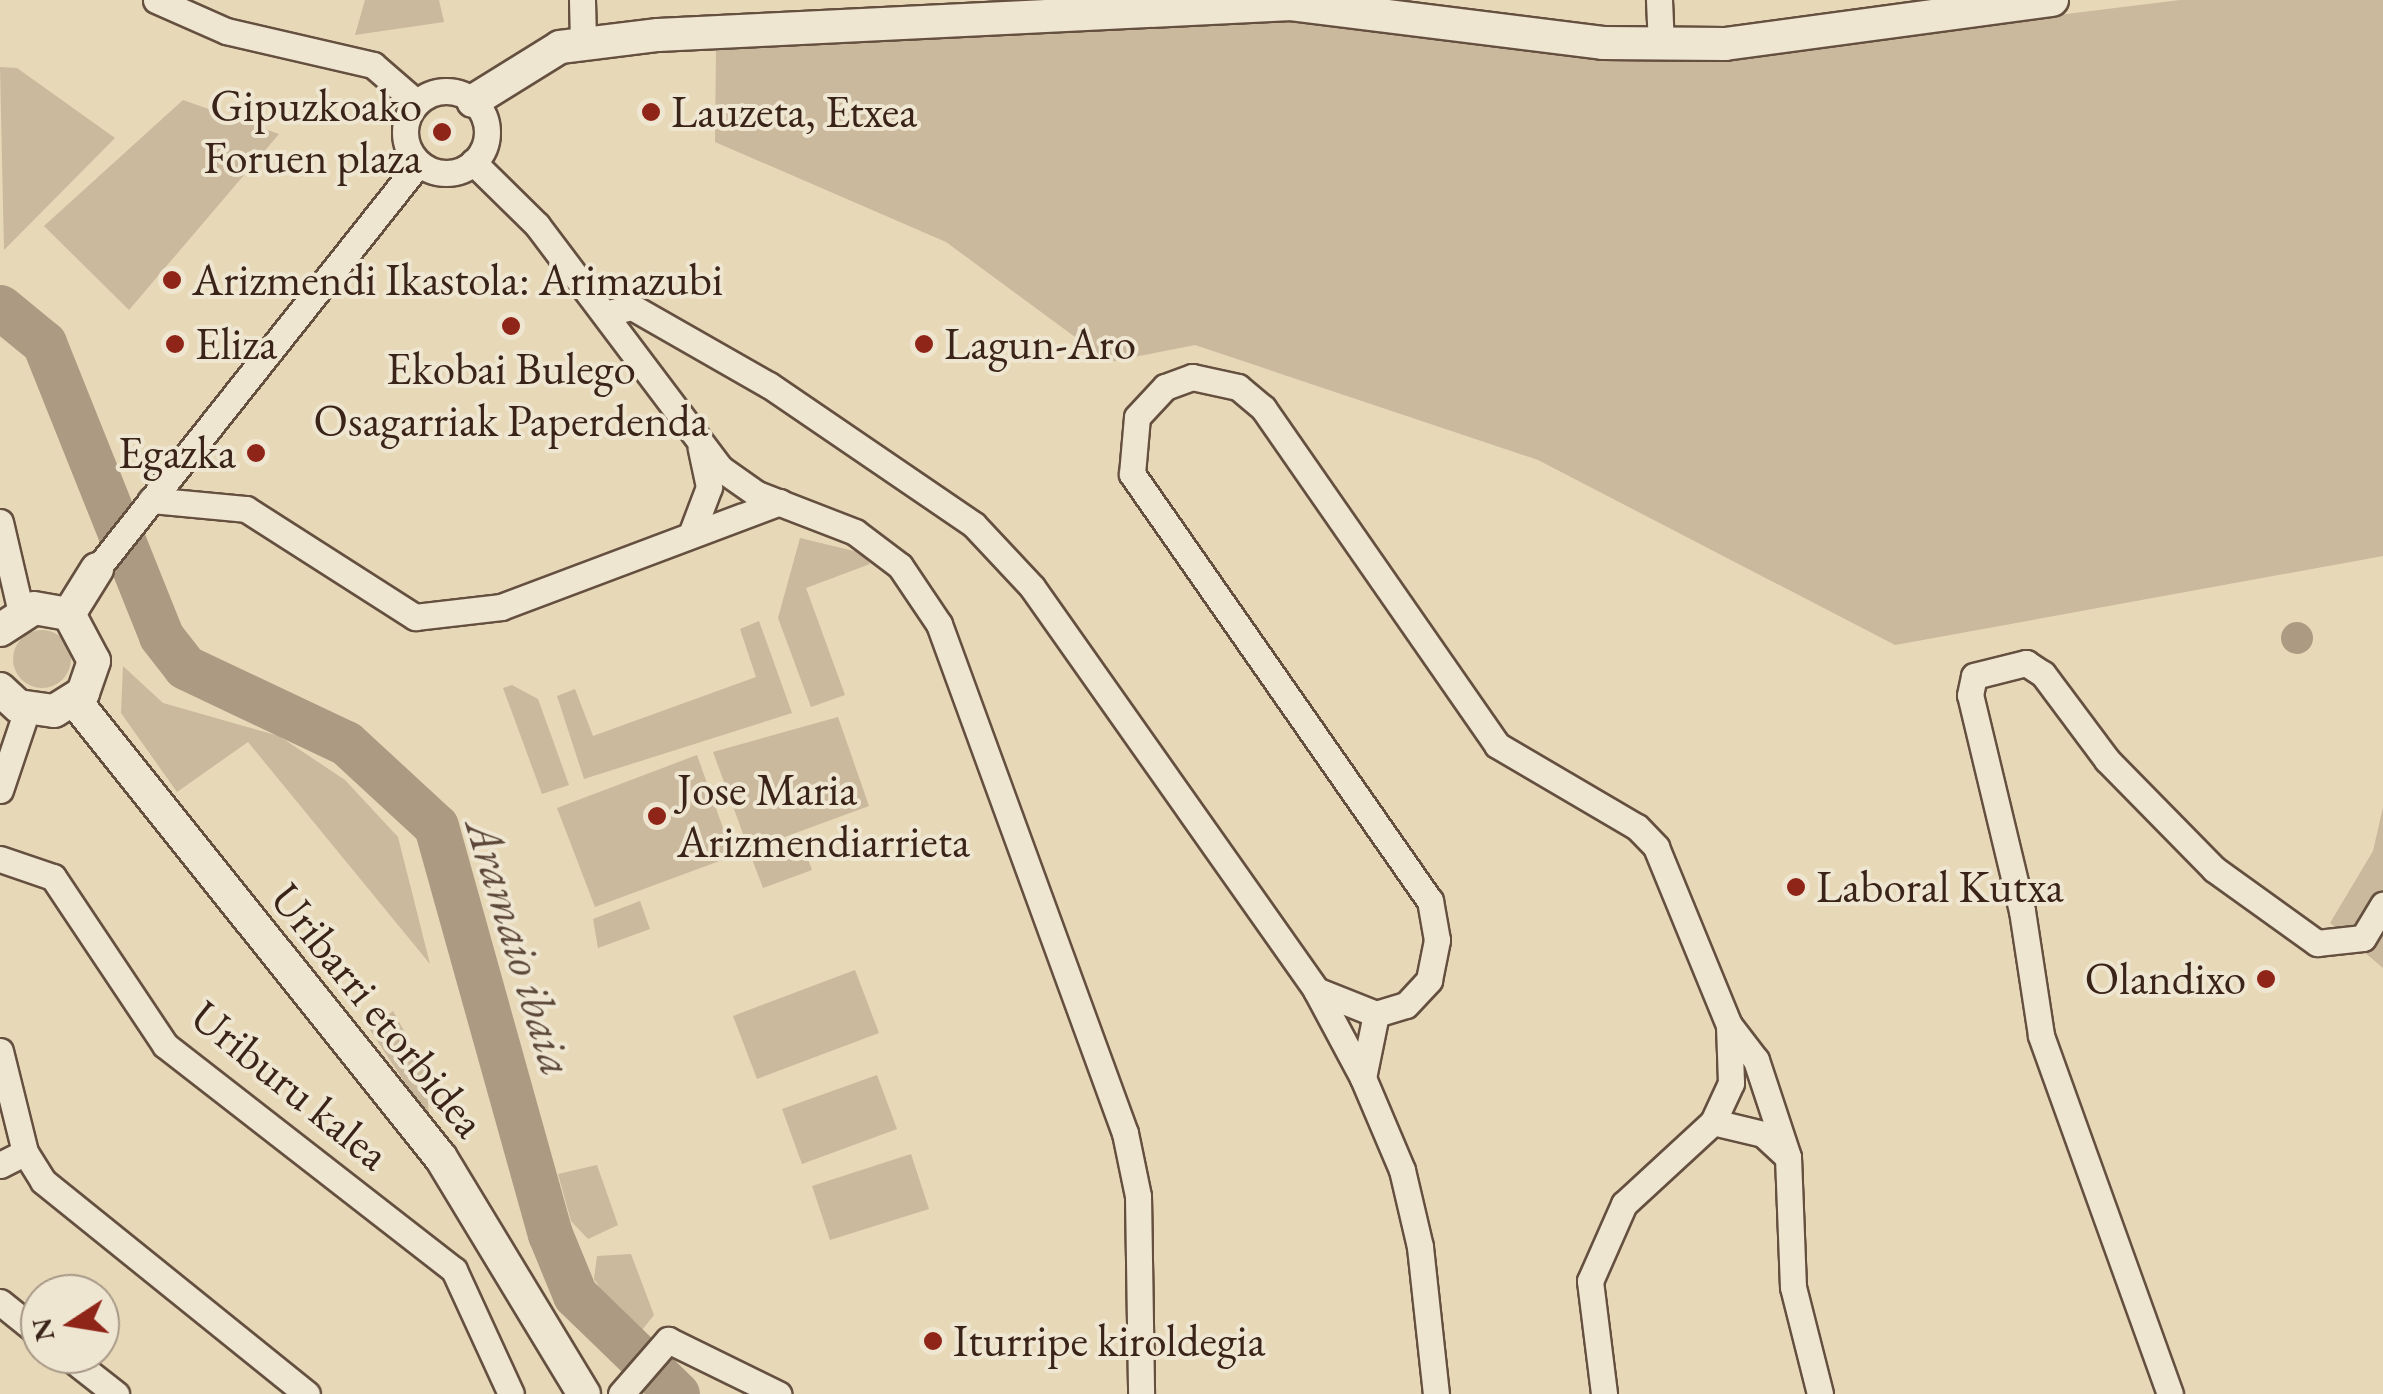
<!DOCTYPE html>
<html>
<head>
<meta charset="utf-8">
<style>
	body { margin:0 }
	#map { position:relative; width:2383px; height:1394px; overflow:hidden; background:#e7d8b8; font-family:"EB Garamond",serif }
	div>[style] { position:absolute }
	.green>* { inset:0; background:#cab99d }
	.round { border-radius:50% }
	.water>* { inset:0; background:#ac9a82 }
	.river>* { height:45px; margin:-22.5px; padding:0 22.5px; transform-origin:22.5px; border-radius:22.5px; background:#ac9a82 }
	.roads { filter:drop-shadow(2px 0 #655040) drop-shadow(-2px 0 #655040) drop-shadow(0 2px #655040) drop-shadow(0 -2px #655040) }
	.minor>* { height:25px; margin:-12.5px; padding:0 12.5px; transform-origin:12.5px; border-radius:12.5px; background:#efe6d1 }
	.minor>.ring { margin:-12.5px; padding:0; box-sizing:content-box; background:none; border:25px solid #efe6d1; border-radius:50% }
	.tertiary>* { height:32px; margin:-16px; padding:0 16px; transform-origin:16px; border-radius:16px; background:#efe6d1 }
	.dots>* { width:28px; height:28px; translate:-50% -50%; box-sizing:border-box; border:5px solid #efe6d1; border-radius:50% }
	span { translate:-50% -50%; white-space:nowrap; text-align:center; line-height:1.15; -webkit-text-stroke:8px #efe6d1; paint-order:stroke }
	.poi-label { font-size:45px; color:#3a2318 }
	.right { translate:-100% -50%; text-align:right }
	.left { translate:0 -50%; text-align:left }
	.street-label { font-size:45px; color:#3a2318 }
	.water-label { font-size:48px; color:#5c4738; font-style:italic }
	.north { position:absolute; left:20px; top:1274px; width:100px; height:100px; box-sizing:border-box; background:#efe6d1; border:2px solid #a79887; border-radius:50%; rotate:258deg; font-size:28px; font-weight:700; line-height:40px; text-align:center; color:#3a2318 }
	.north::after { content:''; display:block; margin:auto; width:35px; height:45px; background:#8f2418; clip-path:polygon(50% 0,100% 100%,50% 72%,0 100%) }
</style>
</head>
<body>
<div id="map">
	<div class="green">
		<div style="clip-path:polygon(365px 0,439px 0,444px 22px,355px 35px)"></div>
		<div style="clip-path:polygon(2180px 0,2383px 0,2383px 556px,1895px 645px,1538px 460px,1195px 345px,1109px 362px,946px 242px,715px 142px,716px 46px,1258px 19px,1679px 62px)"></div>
		<div style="clip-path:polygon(0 67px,17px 68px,115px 138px,4px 250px)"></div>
		<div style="clip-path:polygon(183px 100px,279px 134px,129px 310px,44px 226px)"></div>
		<div style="clip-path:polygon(800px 538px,862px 553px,870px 564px,806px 588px,845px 695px,811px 707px,778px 618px)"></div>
		<div style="clip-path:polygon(759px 621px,792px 713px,584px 779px,557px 696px,575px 689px,593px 736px,756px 677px,740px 629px)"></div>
		<div class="round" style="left:13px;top:630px;width:58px;height:58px"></div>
		<div style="clip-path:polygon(123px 666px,163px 703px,279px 736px,345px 780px,398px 837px,430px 964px,248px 742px,177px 792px,121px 713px)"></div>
		<div style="clip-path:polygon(512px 685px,538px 699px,569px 785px,542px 794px,503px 688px)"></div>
		<div style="clip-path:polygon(838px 717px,869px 806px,749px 850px,713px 752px)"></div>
		<div style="clip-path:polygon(697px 755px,733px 856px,595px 907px,557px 808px)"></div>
		<div style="clip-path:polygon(2383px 807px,2383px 968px,2330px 923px,2373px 851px)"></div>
		<div style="clip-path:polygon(801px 841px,812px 870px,763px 888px,752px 859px)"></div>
		<div style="clip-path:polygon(640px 901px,650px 929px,598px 948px,593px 919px)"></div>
		<div style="clip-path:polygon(855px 970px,879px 1033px,757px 1079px,733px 1016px)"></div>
		<div style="clip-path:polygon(393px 1011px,426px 1071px,429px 1119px,370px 1030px)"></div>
		<div style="clip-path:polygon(877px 1075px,897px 1129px,802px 1164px,782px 1109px)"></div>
		<div style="clip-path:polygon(911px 1154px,929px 1209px,830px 1240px,812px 1186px)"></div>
		<div style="clip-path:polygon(597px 1165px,618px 1225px,588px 1239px,571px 1221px,558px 1174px)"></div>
		<div style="clip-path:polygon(631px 1254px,654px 1315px,634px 1340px,594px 1279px,597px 1256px)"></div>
	</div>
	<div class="water">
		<div class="round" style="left:2281px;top:622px;width:32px;height:32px"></div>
	</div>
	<div class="river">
		<div style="left:0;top:307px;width:57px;rotate:39.3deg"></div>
		<div style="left:44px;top:343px;width:315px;rotate:68.2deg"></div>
		<div style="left:161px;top:636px;width:39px;rotate:52deg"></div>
		<div style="left:185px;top:667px;width:178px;rotate:25.3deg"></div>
		<div style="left:346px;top:743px;width:122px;rotate:42.7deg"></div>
		<div style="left:436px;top:826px;width:424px;rotate:74.4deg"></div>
		<div style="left:550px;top:1234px;width:66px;rotate:67.7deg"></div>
		<div style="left:575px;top:1295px;width:142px;rotate:44.1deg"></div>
	</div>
	<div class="roads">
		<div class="minor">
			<div style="left:156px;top:0;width:77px;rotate:23.9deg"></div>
			<div style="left:226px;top:31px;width:151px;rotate:13deg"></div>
			<div style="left:373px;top:65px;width:58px;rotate:40.8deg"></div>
			<div style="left:582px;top:0;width:41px;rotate:88.6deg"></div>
			<div style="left:1659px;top:0;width:45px;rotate:87.5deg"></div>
			<div class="ring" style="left:405px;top:91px;width:57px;height:57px"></div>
			<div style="left:473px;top:162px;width:90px;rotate:44.5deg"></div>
			<div style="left:537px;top:225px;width:304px;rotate:53deg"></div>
			<div style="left:720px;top:468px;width:45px;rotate:35.1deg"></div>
			<div style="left:757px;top:494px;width:105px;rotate:21.2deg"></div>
			<div style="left:855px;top:532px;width:56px;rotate:37.1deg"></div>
			<div style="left:900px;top:566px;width:70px;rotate:56.1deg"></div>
			<div style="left:939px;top:624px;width:542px;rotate:69.93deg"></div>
			<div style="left:1125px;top:1133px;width:64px;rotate:78.3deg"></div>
			<div style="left:1138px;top:1196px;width:198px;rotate:89.1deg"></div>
			<div style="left:605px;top:314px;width:28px;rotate:-15deg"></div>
			<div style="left:632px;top:307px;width:158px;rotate:29.7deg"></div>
			<div style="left:769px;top:385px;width:248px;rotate:34.3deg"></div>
			<div style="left:974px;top:525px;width:85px;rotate:46.9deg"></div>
			<div style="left:1032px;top:587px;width:493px;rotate:54.8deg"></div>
			<div style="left:1316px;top:990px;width:100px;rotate:61.9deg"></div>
			<div style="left:1363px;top:1078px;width:100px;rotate:67deg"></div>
			<div style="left:1402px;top:1170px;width:79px;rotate:76.8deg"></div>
			<div style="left:1420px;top:1247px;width:148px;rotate:83.8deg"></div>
			<div style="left:151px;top:500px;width:95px;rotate:5.4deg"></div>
			<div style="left:246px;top:509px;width:201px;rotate:32.6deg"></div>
			<div style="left:415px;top:617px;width:87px;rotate:-6.6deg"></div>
			<div style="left:501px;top:607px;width:298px;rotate:-20.6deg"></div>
			<div style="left:0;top:522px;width:92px;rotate:76.9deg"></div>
			<div style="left:692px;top:532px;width:48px;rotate:-69.3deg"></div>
			<div style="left:709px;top:487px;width:40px;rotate:-102deg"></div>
			<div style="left:97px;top:569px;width:518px;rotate:-51.58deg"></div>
			<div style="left:0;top:790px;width:84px;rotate:-71.4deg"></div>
			<div style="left:0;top:859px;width:56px;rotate:18.8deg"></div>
			<div style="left:53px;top:877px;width:202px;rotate:56.3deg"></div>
			<div style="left:165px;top:1045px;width:366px;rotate:37.9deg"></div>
			<div style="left:454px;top:1270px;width:136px;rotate:65.3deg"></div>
			<div style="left:1316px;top:990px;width:65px;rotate:21.8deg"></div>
			<div style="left:1376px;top:1014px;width:31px;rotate:-17deg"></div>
			<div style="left:1406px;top:1005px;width:34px;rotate:-47deg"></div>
			<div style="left:1429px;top:980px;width:41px;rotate:-78.7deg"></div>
			<div style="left:1437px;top:940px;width:40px;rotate:-100deg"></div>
			<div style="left:1430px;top:901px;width:521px;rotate:-124.91deg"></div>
			<div style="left:1132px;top:474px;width:57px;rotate:-85deg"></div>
			<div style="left:1137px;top:417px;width:41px;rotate:-47deg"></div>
			<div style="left:1165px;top:387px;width:29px;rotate:-20deg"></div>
			<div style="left:1192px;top:377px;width:47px;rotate:12.3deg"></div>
			<div style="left:1238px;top:387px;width:33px;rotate:40deg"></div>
			<div style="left:1263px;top:408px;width:410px;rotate:55.2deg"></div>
			<div style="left:1497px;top:745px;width:162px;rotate:30.4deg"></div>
			<div style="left:1637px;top:827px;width:28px;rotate:46deg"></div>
			<div style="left:1656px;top:847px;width:192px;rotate:67.7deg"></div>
			<div style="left:1729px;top:1025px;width:58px;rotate:88deg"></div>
			<div style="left:1731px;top:1083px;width:43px;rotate:114.8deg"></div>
			<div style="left:1713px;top:1122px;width:121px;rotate:137.3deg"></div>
			<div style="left:1624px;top:1204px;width:84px;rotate:113.8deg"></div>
			<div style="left:1590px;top:1281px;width:114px;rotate:82.9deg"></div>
			<div style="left:1729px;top:1025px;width:44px;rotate:52.4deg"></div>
			<div style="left:1756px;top:1060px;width:102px;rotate:71.7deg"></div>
			<div style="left:1788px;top:1157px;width:130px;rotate:87.8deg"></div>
			<div style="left:1793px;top:1287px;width:110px;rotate:75.8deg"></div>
			<div style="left:0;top:1051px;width:104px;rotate:76.1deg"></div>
			<div style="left:25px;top:1152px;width:34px;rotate:58deg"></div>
			<div style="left:43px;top:1181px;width:339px;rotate:38.9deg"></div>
			<div style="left:1363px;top:1078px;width:65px;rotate:-78.5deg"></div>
			<div style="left:1713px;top:1122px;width:51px;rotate:13.5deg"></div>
			<div style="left:1763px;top:1134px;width:34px;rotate:43deg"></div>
			<div style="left:0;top:1165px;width:28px;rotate:-27deg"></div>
			<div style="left:0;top:1302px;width:51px;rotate:38.7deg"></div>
			<div style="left:65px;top:1354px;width:65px;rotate:38.1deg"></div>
			<div style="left:621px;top:1394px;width:72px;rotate:-49deg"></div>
			<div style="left:668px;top:1340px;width:123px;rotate:26.1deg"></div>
			<div style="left:2170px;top:1394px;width:381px;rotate:-109.8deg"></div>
			<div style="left:2041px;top:1035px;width:125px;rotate:-98.7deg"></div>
			<div style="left:2022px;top:911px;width:222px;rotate:-103.5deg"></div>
			<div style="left:1970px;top:695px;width:19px;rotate:-78deg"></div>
			<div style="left:1974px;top:676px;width:54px;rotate:-14deg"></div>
			<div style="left:2026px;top:663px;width:20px;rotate:33deg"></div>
			<div style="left:2043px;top:674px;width:107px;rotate:53.3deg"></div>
			<div style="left:2107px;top:760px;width:153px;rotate:45.5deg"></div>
			<div style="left:2214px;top:869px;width:127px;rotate:35.7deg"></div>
			<div style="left:2317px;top:943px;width:46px;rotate:-6.2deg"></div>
			<div style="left:2363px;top:938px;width:39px;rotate:-59deg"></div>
		</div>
		<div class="tertiary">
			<div style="left:473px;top:101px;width:102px;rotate:-31.8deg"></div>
			<div style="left:560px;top:47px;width:99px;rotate:-7deg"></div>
			<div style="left:658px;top:35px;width:634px;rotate:-2.8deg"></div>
			<div style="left:1291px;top:4px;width:314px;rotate:7.1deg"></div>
			<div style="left:1603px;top:43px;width:122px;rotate:0.5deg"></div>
			<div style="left:1725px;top:44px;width:330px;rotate:-7.7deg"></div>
			<div style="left:69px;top:614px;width:53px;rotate:-58.1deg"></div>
			<div style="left:0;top:630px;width:40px;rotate:-32.9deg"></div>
			<div style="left:34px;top:608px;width:36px;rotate:10deg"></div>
			<div style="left:69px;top:614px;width:53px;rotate:62deg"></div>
			<div style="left:94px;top:661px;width:34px;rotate:109deg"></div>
			<div style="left:83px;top:693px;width:34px;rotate:148deg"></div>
			<div style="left:54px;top:711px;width:36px;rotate:-172deg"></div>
			<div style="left:18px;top:706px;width:25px;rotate:-137deg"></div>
			<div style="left:75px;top:701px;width:585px;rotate:51.31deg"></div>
			<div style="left:441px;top:1158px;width:276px;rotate:58.8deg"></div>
		</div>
	</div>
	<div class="dots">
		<div style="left:651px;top:112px;background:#8f2418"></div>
		<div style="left:442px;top:132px;background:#8f2418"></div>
		<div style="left:172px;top:280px;background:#8f2418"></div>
		<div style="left:511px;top:326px;background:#8f2418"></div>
		<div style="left:175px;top:344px;background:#8f2418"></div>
		<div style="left:924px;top:344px;background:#8f2418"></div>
		<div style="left:256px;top:453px;background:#8f2418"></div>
		<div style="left:657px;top:816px;background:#8f2418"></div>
		<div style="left:1796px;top:887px;background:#8f2418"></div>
		<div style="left:2266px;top:979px;background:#8f2418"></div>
		<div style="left:933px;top:1341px;background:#8f2418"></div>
	</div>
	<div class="poi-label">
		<span class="right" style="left:422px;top:132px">Gipuzkoako<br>Foruen plaza</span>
		<span class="left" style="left:671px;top:112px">Lauzeta, Etxea</span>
		<span class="left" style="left:192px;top:280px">Arizmendi Ikastola: Arimazubi</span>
		<span class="left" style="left:195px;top:344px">Eliza</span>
		<span class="left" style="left:944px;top:344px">Lagun-Aro</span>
		<span style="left:511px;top:395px">Ekobai Bulego<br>Osagarriak Paperdenda</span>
		<span class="right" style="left:236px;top:453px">Egazka</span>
		<span class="left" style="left:677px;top:816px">Jose Maria<br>Arizmendiarrieta</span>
		<span class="left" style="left:1816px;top:887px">Laboral Kutxa</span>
		<span class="right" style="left:2246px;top:979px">Olandixo</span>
		<span class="left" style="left:953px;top:1341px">Iturripe kiroldegia</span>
	</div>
	<div class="street-label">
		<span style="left:378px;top:1010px;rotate:51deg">Uribarri etorbidea</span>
		<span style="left:290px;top:1085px;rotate:39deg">Uriburu kalea</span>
	</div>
	<div class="water-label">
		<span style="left:520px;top:947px;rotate:73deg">Aramaio ibaia</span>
	</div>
	<div class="north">N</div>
</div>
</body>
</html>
